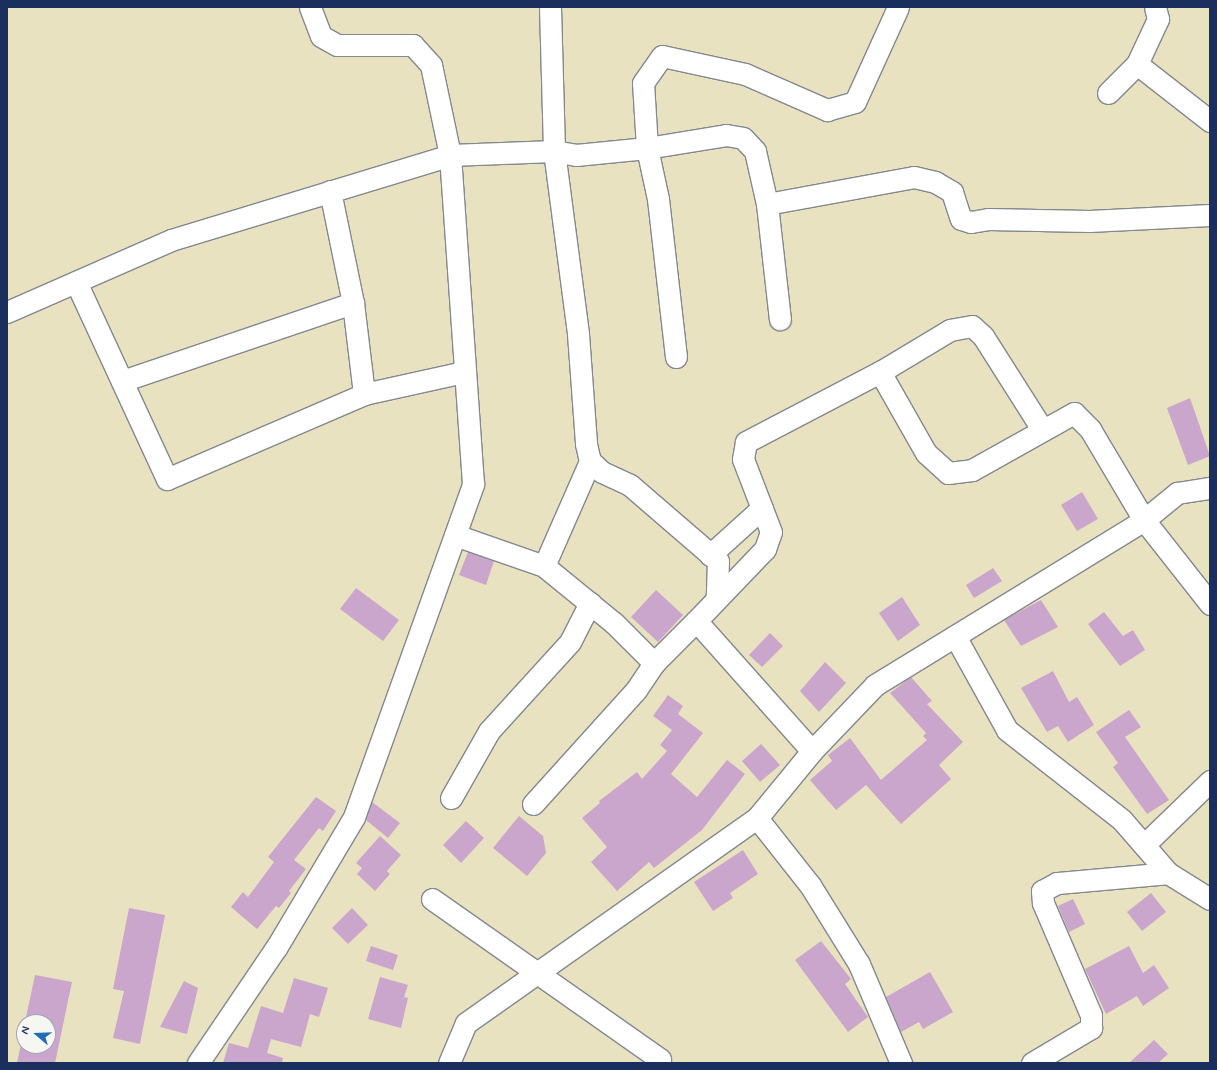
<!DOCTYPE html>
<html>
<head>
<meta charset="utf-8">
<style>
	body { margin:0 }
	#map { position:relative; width:1217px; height:1070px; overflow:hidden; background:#e9e2c0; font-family:Mynerve,sans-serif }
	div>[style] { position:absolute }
	.building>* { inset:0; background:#caa6cc }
	.roads { filter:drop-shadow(1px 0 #82888f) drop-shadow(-1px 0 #82888f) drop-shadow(0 1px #82888f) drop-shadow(0 -1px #82888f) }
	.minor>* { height:21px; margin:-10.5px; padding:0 10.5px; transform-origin:10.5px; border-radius:10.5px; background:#fff }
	span { translate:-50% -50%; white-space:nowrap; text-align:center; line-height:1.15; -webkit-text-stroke:3.5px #f6f6f2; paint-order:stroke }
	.frame { position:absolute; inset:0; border:8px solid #1b2f5e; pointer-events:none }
	.north { position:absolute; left:16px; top:1014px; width:40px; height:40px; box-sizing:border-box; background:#f6f6f2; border:1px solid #9ea6b7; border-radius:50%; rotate:289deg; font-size:11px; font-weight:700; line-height:16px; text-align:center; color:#1b2f5e }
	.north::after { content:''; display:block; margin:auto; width:14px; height:18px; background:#1f6fb2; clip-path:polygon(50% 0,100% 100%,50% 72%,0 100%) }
</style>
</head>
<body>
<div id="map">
	<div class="building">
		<div style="clip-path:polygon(1190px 398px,1210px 456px,1188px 465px,1167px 408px)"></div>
		<div style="clip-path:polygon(1082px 492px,1098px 519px,1077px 531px,1061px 505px)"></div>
		<div style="clip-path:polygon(468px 552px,494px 561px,486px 585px,459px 575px)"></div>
		<div style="clip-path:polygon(993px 568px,1002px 581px,974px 598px,966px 585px)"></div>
		<div style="clip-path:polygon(356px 588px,399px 620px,383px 641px,340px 609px)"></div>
		<div style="clip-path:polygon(656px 590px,683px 615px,658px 642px,631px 617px)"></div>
		<div style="clip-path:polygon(902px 597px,920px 625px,898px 641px,879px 613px)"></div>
		<div style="clip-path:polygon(1041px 600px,1058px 627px,1021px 646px,1004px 620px)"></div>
		<div style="clip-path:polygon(1104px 612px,1123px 636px,1133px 630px,1145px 650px,1120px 666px,1088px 624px)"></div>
		<div style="clip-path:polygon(770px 633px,783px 646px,762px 667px,749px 655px)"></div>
		<div style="clip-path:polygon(825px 662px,846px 683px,819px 712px,800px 691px)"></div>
		<div style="clip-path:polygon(1053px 671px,1069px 702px,1077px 697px,1094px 725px,1068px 742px,1058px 726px,1047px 732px,1021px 688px)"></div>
		<div style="clip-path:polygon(911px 677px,932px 701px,927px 704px,963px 742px,939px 765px,951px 779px,901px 824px,866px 785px,836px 810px,810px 780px,832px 761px,828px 755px,850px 738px,881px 780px,927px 740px,923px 736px,926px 733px,890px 693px)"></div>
		<div style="clip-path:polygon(668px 695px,683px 706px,678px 714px,703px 733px,671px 774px,697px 797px,727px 760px,745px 774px,702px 830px,654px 868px,649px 862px,617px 891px,591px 862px,607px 847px,582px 818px,600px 803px,599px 801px,637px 772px,642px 779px,667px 751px,660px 745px,672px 730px,653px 716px)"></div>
		<div style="clip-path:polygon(1129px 710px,1141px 727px,1125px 737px,1169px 800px,1147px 814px,1113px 767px,1118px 763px,1096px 732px)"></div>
		<div style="clip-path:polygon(761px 744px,780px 765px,760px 782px,742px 761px)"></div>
		<div style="clip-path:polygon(316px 797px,336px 811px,323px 831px,319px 828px,294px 860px,306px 869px,289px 891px,291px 893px,279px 908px,276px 906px,257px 929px,231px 907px,243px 892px,248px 897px,274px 862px,268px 857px)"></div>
		<div style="clip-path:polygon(372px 802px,400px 823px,388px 838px,366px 820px)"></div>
		<div style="clip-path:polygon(519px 816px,543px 836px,546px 853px,527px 876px,493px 848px)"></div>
		<div style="clip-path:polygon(466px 821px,484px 838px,461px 863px,443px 845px)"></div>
		<div style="clip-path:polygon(380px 836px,401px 855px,387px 871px,390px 874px,375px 891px,357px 874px,362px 868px,356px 863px)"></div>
		<div style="clip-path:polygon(743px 850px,758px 874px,730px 893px,733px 898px,713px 911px,694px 882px)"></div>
		<div style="clip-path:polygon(1151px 893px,1166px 912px,1142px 931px,1127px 912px)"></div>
		<div style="clip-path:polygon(1073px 899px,1085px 924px,1069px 932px,1058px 906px)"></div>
		<div style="clip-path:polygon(129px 908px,165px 915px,140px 1044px,113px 1038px,124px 991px,113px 989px)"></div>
		<div style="clip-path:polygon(352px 908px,368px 925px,348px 944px,332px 928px)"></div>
		<div style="clip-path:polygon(821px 941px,851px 979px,845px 984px,868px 1017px,848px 1032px,795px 960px)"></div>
		<div style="clip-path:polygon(371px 946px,398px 955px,393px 970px,366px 961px)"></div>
		<div style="clip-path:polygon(1129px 946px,1143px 973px,1154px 965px,1169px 988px,1143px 1006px,1137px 996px,1106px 1014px,1085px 969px)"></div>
		<div style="clip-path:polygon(930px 972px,953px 1012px,923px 1029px,919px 1022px,901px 1032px,886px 997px)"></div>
		<div style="clip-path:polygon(35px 975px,72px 982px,55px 1063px,17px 1063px,24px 1029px,24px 1046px,48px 1046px,48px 1022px,25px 1022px)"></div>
		<div style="clip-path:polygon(380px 977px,408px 985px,404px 997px,408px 998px,401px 1028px,368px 1019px)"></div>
		<div style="clip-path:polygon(294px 978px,328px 988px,319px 1017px,310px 1014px,301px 1047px,271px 1039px,267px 1053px,283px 1058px,282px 1063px,223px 1063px,229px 1043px,248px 1048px,261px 1006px,283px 1013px)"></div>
		<div style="clip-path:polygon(184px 981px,198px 988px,187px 1034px,160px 1027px)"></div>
		<div style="clip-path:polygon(1154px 1040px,1168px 1054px,1158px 1063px,1129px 1063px)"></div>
	</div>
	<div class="roads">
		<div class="minor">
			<div style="left:550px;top:7px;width:144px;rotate:88.4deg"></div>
			<div style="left:554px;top:151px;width:185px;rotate:82.5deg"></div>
			<div style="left:578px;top:334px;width:110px;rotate:85.8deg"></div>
			<div style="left:586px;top:444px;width:17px;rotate:77deg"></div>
			<div style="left:590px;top:461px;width:16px;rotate:43deg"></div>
			<div style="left:602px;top:472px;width:31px;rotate:25deg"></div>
			<div style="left:630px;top:485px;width:116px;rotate:40.8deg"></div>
			<div style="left:718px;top:561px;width:38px;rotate:92deg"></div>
			<div style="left:1137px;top:64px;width:93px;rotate:38deg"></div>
			<div style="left:1108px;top:93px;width:41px;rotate:-45deg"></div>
			<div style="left:1137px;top:64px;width:50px;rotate:-65deg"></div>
			<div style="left:1158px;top:19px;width:12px;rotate:-104deg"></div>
			<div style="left:330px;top:191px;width:114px;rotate:78.4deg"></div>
			<div style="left:353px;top:303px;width:92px;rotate:83.1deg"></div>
			<div style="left:767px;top:204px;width:149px;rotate:-10.4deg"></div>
			<div style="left:914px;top:177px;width:22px;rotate:13deg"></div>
			<div style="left:935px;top:182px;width:20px;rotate:30deg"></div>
			<div style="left:952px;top:192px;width:28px;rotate:72deg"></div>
			<div style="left:961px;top:219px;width:10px;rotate:17deg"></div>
			<div style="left:971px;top:222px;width:17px;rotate:-10deg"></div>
			<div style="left:988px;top:219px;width:101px;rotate:1.1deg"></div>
			<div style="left:1089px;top:221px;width:121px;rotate:-2.8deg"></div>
			<div style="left:76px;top:282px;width:217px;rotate:65.2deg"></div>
			<div style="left:167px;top:479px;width:215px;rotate:-23.3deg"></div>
			<div style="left:364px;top:394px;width:102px;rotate:-12.4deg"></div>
			<div style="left:7px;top:312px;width:179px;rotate:-23.7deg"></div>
			<div style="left:171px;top:240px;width:292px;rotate:-16.9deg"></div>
			<div style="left:450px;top:155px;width:104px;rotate:-2.2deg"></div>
			<div style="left:554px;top:151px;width:22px;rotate:10deg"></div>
			<div style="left:576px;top:155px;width:71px;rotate:-5.6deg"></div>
			<div style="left:647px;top:148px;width:80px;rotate:-9.3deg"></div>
			<div style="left:726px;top:135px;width:17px;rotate:10deg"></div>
			<div style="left:743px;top:138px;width:18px;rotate:47deg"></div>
			<div style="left:755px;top:151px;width:54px;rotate:77.2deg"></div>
			<div style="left:767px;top:204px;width:116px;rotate:83.6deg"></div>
			<div style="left:676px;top:357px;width:159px;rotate:-96.5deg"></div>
			<div style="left:658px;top:199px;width:52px;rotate:-102.2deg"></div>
			<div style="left:647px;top:148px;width:65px;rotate:-93.5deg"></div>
			<div style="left:643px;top:83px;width:33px;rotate:-55deg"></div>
			<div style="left:662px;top:56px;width:85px;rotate:12.2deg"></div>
			<div style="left:745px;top:74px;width:90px;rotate:23.7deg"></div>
			<div style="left:827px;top:110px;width:29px;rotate:-16deg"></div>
			<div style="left:855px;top:102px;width:104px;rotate:-65.6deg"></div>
			<div style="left:122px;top:381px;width:244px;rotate:-18.7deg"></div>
			<div style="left:1042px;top:429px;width:110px;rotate:-122.4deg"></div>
			<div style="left:983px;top:336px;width:15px;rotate:-138deg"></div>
			<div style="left:972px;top:326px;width:22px;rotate:170deg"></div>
			<div style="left:950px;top:330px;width:82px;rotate:149deg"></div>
			<div style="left:880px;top:372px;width:93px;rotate:60.4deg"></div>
			<div style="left:926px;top:453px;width:30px;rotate:42deg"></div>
			<div style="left:948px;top:473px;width:24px;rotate:-7deg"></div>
			<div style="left:972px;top:470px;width:117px;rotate:-29.2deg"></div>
			<div style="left:1074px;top:413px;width:23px;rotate:45deg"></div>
			<div style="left:1090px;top:429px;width:106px;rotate:59.3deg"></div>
			<div style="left:1144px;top:520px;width:107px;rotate:51.8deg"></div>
			<div style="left:455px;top:535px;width:94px;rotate:19.2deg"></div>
			<div style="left:544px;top:566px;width:90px;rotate:39.2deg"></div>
			<div style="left:614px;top:623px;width:57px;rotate:45deg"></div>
			<div style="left:710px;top:555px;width:70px;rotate:-42.1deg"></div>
			<div style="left:544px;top:566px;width:115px;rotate:-66.3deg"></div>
			<div style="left:955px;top:636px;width:107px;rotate:61deg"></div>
			<div style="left:1007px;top:730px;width:146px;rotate:38deg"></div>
			<div style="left:1122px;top:820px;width:70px;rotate:49deg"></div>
			<div style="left:1168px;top:873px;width:49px;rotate:31.8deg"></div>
			<div style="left:812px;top:751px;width:174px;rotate:-131.7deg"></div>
			<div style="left:696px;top:621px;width:100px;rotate:-46.2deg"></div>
			<div style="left:765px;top:549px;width:18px;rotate:-71deg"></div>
			<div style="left:771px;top:532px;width:78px;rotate:-111deg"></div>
			<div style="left:743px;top:459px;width:17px;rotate:-80deg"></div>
			<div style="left:746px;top:442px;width:151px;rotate:-27.6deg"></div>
			<div style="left:451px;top:798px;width:77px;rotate:-60.4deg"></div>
			<div style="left:489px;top:731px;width:120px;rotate:-47.7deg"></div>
			<div style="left:570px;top:642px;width:44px;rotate:-62.9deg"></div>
			<div style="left:533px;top:804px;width:154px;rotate:-47.9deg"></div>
			<div style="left:636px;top:690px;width:32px;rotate:-56deg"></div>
			<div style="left:654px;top:663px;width:59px;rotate:-45deg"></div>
			<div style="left:757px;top:818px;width:85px;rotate:51.7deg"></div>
			<div style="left:810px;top:885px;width:93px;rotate:58.2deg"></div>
			<div style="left:859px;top:964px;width:108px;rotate:67deg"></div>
			<div style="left:1145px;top:844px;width:91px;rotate:-44.1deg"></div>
			<div style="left:432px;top:899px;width:279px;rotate:35.1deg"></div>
			<div style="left:198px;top:1063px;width:139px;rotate:-55.9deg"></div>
			<div style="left:276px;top:948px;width:152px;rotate:-59.2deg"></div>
			<div style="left:354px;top:817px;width:354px;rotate:-70.3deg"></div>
			<div style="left:473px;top:484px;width:330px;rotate:-94deg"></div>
			<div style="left:450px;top:155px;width:92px;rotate:-101.9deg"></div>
			<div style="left:431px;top:65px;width:27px;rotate:-132deg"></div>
			<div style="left:413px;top:45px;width:76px;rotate:180deg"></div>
			<div style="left:337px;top:45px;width:18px;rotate:-151deg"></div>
			<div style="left:321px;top:36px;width:31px;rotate:-111deg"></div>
			<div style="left:449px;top:1063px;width:43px;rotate:-67deg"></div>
			<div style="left:466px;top:1023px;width:356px;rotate:-35.2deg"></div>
			<div style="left:757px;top:818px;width:87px;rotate:-50.6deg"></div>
			<div style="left:812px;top:751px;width:91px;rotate:-46.3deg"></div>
			<div style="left:875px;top:685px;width:316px;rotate:-31.5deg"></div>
			<div style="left:1144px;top:520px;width:43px;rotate:-39.3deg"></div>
			<div style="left:1177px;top:493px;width:33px;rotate:-9deg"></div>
			<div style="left:1032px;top:1063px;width:69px;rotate:-30.7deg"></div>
			<div style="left:1091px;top:1028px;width:13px;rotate:-90deg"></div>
			<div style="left:1091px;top:1015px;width:122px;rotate:-113.2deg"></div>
			<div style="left:1043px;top:903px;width:12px;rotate:-95deg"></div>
			<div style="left:1042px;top:891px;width:17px;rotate:-28deg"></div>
			<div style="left:1057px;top:883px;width:111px;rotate:-5.1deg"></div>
		</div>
	</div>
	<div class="frame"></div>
	<div class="north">N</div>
</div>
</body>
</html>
